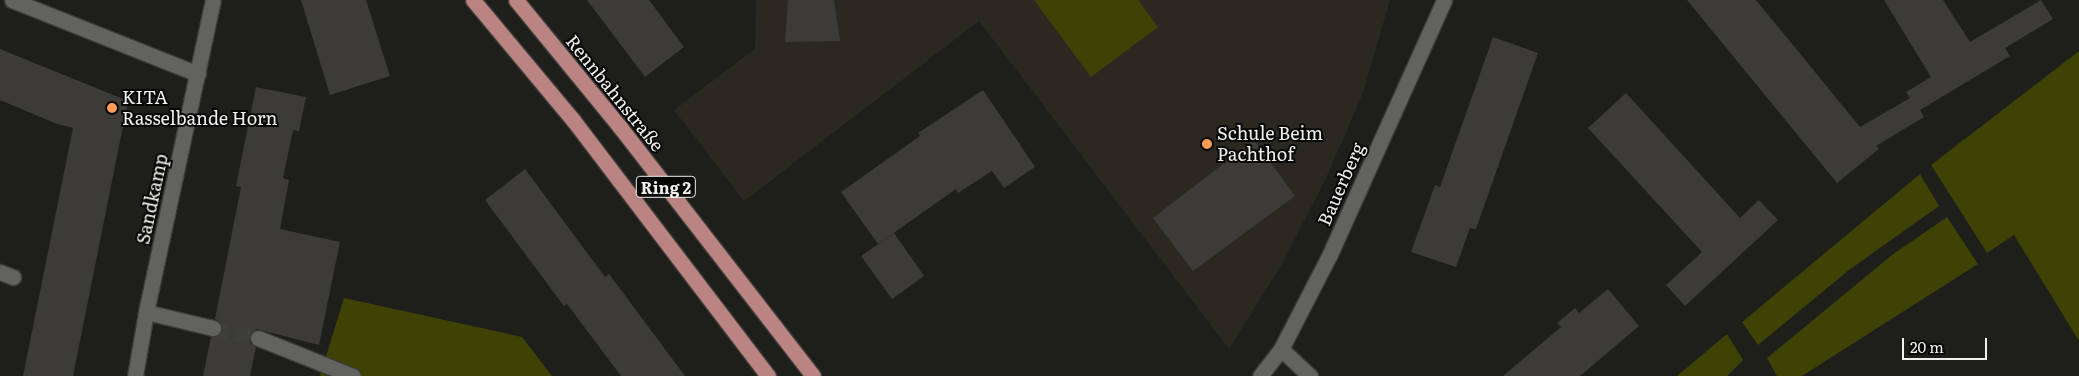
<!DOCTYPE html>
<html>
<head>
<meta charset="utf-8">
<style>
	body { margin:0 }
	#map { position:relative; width:2079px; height:376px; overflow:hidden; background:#1e1e1b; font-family:Literata,serif }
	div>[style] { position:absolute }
	.built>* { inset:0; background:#2a2820 }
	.green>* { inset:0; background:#3f4205 }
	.building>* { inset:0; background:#3c3b38 }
	.minor-tunnel>* { height:15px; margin-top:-7.5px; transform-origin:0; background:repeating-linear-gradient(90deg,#3e3e3b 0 15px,transparent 0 23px) }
	.roads { filter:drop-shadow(1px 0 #3b3b39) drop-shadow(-1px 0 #3b3b39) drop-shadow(0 1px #3b3b39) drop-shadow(0 -1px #3b3b39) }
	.minor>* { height:15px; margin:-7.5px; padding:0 7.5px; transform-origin:7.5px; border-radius:7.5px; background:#62625e }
	.major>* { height:15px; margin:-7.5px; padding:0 7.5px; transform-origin:7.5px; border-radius:7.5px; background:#b98481 }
	.dots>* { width:14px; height:14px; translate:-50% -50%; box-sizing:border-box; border:2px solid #080807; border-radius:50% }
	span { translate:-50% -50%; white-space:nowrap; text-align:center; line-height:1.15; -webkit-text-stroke:4px #080807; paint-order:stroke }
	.shield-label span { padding:1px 4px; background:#080807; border:1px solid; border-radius:4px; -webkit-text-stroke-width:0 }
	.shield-label { font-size:16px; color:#f0f0ee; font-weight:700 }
	.street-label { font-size:18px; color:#f0f0ee }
	.poi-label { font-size:18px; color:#f0f0ee }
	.left { translate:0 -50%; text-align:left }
	.scale { position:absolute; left:1902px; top:338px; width:85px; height:22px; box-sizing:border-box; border:2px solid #f0f0ee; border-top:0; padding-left:6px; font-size:15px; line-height:18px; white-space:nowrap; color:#f0f0ee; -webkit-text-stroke:4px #080807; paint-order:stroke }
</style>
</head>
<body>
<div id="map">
	<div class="built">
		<div style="clip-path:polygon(756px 0,1390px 0,1363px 93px,1326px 178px,1282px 264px,1229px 349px,979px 21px,744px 201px,674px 110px,755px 49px)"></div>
	</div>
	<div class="green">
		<div style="clip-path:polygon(1034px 0,1138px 0,1158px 27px,1091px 77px)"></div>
		<div style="clip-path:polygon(2079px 51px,2079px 341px,2014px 235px,1987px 253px,1931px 165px)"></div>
		<div style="clip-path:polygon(1920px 174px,1939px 206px,1849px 270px,1758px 345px,1742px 322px)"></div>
		<div style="clip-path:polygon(1947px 217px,1978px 264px,1802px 376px,1777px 376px,1767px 358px,1892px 255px)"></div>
		<div style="clip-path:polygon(344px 298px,522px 337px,552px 376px,320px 376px)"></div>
		<div style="clip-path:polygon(1727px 334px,1743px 360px,1727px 376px,1677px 376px)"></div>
	</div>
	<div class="building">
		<div style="clip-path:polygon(301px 0,366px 0,390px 76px,330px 95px)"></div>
		<div style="clip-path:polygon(587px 0,649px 0,684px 47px,645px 77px)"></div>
		<div style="clip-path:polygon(788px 0,834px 0,840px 41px,785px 42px)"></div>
		<div style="clip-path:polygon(1687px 0,1756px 0,1860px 127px,1910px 98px,1906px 92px,1931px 77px,1884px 0,1943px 0,1970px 42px,2041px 0,2053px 19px,2005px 48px,2010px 56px,1920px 110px,1924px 117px,1876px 146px,1879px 149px,1837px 183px)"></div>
		<div style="clip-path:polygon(1493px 37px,1538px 53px,1476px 229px,1470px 228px,1456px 267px,1411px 252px,1435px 185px,1440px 187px)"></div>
		<div style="clip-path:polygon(0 49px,128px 101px,73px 376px,23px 376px,73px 128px,57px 124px,0 100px)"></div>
		<div style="clip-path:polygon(256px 87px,306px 97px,299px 131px,293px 130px,283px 178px,289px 180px,280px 229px,340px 242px,319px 345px,256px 329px,249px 335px,250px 343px,256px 347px,250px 376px,203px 376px,211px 337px,219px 335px,222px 330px,220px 322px,215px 319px,241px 187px,236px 186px)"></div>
		<div style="clip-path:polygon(983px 90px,1035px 167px,1004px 188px,992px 171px,958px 193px,956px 189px,878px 244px,841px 192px,920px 136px,918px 133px)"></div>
		<div style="clip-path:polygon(1626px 93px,1740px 218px,1759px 200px,1778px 220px,1685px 306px,1666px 285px,1702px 252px,1588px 128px)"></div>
		<div style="clip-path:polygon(1254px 140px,1295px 196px,1193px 271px,1153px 218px)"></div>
		<div style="clip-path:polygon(525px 169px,605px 277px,609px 274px,685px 376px,621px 376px,567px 304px,564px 306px,485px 200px)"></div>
		<div style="clip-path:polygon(894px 233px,924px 276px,892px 299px,861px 256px)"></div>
		<div style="clip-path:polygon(1608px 289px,1639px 326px,1580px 376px,1503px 376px,1561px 327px,1557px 323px,1575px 308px,1579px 313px)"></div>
	</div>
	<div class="minor-tunnel">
		<div style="left:213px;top:328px;width:46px;rotate:12.5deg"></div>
	</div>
	<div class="roads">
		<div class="minor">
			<div style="left:12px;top:0;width:200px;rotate:21.7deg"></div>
			<div style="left:0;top:272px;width:14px;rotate:21deg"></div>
			<div style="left:146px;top:312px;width:69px;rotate:13.4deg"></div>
			<div style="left:258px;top:338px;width:102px;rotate:21.8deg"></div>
			<div style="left:1281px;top:349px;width:40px;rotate:43deg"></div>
			<div style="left:135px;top:376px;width:65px;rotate:-80.2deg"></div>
			<div style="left:146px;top:312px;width:319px;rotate:-77.9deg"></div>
			<div style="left:1260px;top:376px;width:34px;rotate:-52deg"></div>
			<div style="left:1281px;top:349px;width:107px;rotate:-62.7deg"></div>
			<div style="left:1330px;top:254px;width:278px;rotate:-65.8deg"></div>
		</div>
		<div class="major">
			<div style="left:473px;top:0;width:156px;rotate:50.2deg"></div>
			<div style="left:573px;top:120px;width:322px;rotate:52.7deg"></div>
			<div style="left:516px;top:0;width:164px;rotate:50.7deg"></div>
			<div style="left:620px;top:127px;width:315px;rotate:52.2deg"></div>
		</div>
	</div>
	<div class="dots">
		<div style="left:112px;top:108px;background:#fd9c55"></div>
		<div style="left:1207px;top:144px;background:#fd9c55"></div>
	</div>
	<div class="shield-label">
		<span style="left:666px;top:187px">Ring 2</span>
	</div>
	<div class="street-label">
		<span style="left:615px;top:93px;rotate:51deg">Rennbahnstraße</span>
		<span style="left:1341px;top:184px;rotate:-66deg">Bauerberg</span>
		<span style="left:152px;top:199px;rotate:-78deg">Sandkamp</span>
	</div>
	<div class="poi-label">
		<span class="left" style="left:122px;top:108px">KITA<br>Rasselbande Horn</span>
		<span class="left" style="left:1217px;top:144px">Schule Beim<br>Pachthof</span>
	</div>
	<div class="scale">20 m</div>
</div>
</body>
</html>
